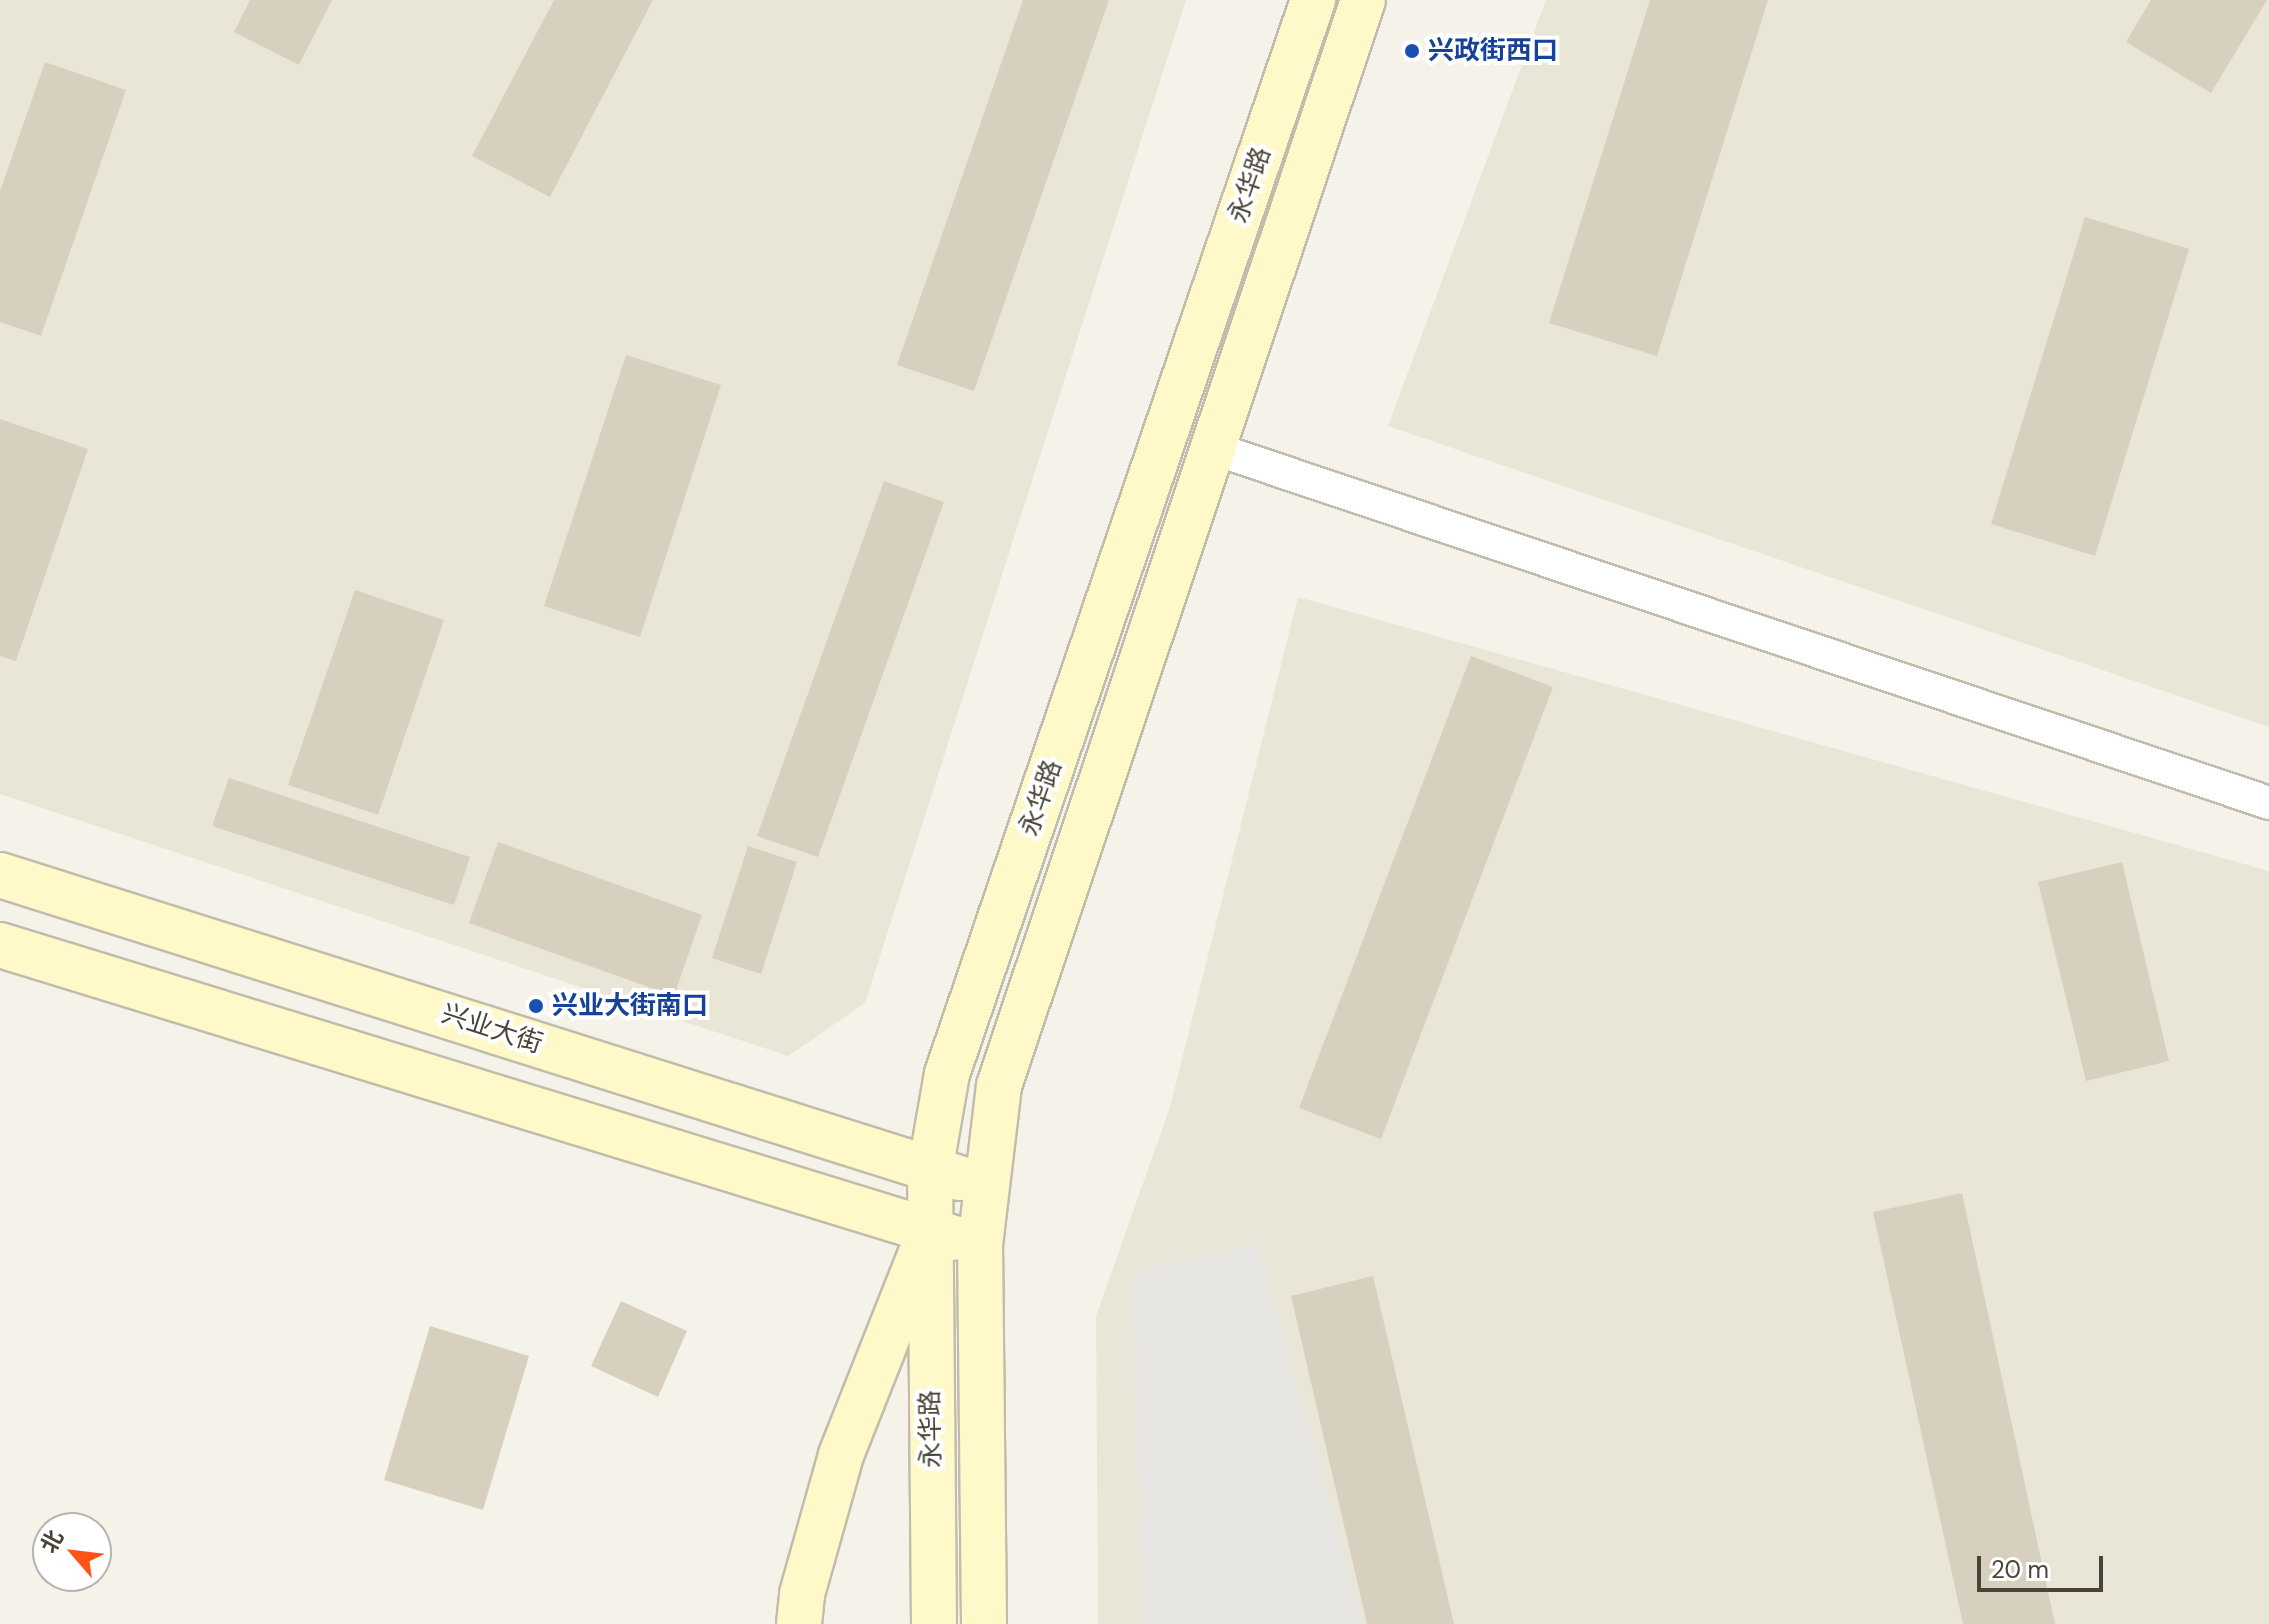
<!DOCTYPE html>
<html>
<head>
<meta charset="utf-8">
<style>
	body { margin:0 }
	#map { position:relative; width:2269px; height:1624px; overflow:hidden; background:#f5f3e9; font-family:"DM Sans","Noto Sans SC",sans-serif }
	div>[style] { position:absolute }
	.residential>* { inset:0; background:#e9e6d7 }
	.parking>* { inset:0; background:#e6e5e1 }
	.building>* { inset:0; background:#d7d0be }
	.roads { filter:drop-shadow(2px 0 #c1bcab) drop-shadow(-2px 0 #c1bcab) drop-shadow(0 2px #c1bcab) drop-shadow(0 -2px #c1bcab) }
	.street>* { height:32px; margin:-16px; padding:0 16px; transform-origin:16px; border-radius:16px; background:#fff }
	.secondary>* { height:44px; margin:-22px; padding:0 22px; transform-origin:22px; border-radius:22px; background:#fff8c9 }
	.dots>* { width:22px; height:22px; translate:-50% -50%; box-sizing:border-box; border:4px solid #fff; border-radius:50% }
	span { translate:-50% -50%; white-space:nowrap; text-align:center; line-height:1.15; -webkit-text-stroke:8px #fff; paint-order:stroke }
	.transit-label { font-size:26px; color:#164399; font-weight:700 }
	.left { translate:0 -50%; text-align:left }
	.street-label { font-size:26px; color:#494437 }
	.north { position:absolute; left:32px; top:1512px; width:80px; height:80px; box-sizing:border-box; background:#fff; border:2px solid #b6b4af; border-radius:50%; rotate:298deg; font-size:22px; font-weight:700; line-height:32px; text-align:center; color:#494437 }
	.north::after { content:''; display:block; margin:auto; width:28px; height:36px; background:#ff5416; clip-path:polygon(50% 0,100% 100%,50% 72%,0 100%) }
	.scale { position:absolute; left:1977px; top:1556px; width:126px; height:36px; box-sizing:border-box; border:4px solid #494437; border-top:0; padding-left:10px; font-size:24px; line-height:28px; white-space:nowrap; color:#494437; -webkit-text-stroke:6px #fff; paint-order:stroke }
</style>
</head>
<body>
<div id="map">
	<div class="residential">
		<div style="clip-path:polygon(0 0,1186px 0,865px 1003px,788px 1056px,0 794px)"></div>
		<div style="clip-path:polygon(1546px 0,2269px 0,2269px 727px,1388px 426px)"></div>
		<div style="clip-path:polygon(1298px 597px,2269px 871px,2269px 1624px,1098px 1624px,1096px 1316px,1170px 1107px)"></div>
	</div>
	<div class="parking">
		<div style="clip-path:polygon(1258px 1243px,1363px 1624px,1142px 1624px,1132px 1272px)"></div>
	</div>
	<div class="building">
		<div style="clip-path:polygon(250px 0,332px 0,299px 65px,234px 32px)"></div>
		<div style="clip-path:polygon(554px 0,653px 0,550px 197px,472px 156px)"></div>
		<div style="clip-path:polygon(1023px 0,1109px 0,974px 391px,897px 365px)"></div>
		<div style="clip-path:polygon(1650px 0,1768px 0,1657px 356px,1549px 323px)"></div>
		<div style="clip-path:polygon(2151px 0,2267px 0,2211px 93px,2126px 42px)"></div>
		<div style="clip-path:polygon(45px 62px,126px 90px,41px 336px,0 322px,0 191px)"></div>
		<div style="clip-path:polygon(2085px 217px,2189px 249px,2095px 556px,1991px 524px)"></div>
		<div style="clip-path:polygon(626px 355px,721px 385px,640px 637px,544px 606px)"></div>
		<div style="clip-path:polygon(0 419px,88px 449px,16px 661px,0 656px)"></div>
		<div style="clip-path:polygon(884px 481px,944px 502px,818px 857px,757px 836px)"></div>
		<div style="clip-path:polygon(355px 590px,444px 620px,378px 815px,288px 785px)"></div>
		<div style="clip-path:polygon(1471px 656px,1553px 687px,1381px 1139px,1299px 1108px)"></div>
		<div style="clip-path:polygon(229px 778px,470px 857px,454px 905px,212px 826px)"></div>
		<div style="clip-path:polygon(498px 842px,702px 915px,674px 996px,469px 923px)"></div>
		<div style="clip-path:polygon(748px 846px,797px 862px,761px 974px,712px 958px)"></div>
		<div style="clip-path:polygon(2122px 862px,2169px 1061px,2086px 1081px,2038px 882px)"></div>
		<div style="clip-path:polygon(1962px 1193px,2055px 1624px,1963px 1624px,1873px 1212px)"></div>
		<div style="clip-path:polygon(1373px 1276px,1454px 1624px,1367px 1624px,1291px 1296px)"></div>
		<div style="clip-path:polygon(621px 1301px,687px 1331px,658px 1397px,591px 1366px)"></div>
		<div style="clip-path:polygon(430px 1326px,529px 1356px,483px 1510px,384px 1480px)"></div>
	</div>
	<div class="roads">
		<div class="street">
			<div style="left:1212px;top:448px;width:1115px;rotate:18.56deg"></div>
		</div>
		<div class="secondary">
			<div style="left:0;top:875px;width:1006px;rotate:17.53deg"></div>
			<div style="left:0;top:945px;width:998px;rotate:17.07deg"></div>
			<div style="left:799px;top:1624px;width:30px;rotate:-84deg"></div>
			<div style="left:802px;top:1594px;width:144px;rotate:-74.3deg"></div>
			<div style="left:841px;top:1455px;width:217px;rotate:-68.4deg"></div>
			<div style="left:934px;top:1624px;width:453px;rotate:-90.5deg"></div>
			<div style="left:930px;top:1171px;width:98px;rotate:-80.1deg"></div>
			<div style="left:947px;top:1074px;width:1135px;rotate:-71.18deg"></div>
			<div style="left:984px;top:1624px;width:379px;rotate:-90.6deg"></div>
			<div style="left:980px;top:1245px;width:160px;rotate:-83.2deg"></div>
			<div style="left:999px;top:1086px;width:1145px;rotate:-71.47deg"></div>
		</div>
	</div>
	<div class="dots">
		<div style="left:1412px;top:51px;background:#1a4fb4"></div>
		<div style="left:536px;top:1006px;background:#1a4fb4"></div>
	</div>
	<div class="transit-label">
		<span class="left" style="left:1428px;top:51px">兴政街西口</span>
		<span class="left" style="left:552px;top:1006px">兴业大街南口</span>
	</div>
	<div class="street-label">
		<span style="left:1250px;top:185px;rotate:-71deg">永华路</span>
		<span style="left:1041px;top:798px;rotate:-71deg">永华路</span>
		<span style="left:492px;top:1029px;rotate:18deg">兴业大街</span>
		<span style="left:931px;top:1429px;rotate:-91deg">永华路</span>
	</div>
	<div class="north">北</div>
	<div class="scale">20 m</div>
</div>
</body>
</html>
